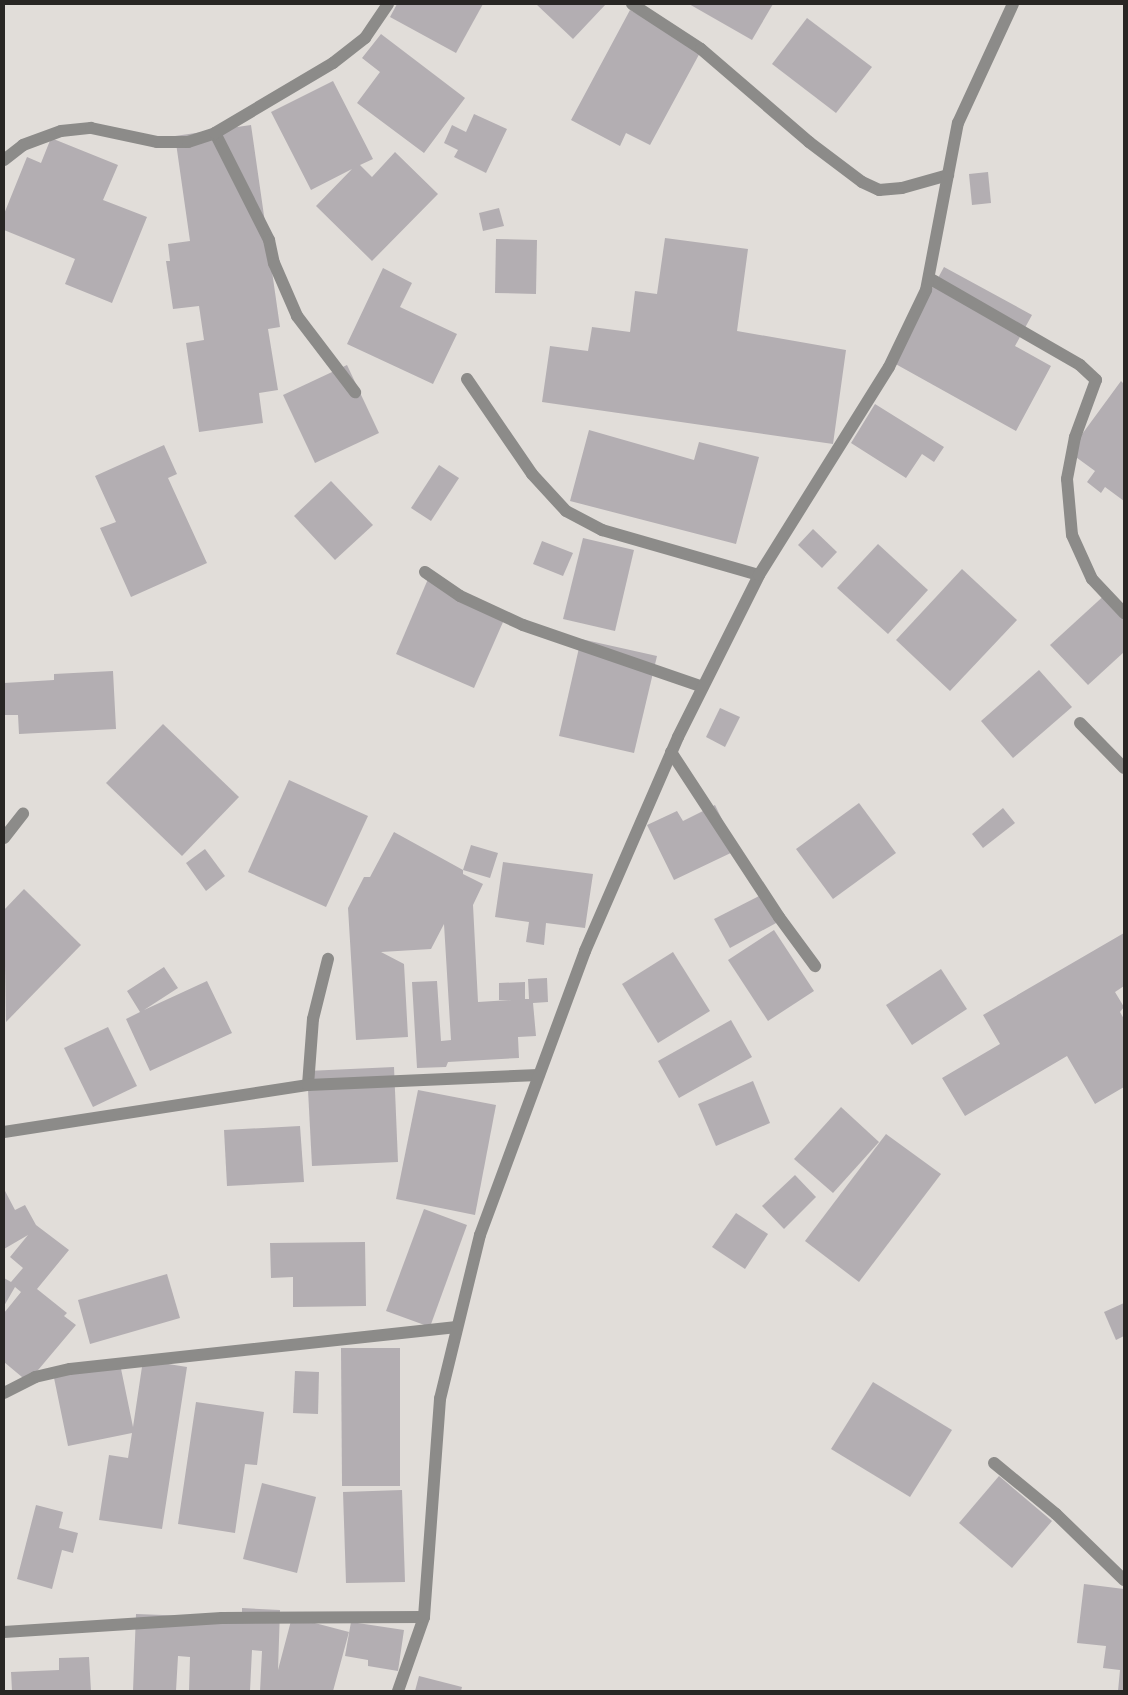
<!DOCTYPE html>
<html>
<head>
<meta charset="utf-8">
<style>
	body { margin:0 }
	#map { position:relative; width:1128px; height:1695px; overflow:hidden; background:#e1ddd9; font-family:"Archivo Narrow",sans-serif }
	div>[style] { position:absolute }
	.building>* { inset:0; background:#b3aeb2 }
	.minor>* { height:12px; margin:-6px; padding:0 6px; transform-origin:6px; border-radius:6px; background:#8c8b89 }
	.tertiary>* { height:12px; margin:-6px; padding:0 6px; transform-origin:6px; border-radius:6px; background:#8c8b89 }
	span { translate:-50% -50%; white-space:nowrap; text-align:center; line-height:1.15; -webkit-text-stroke:4px #eeebe6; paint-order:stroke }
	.frame { position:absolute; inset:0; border:5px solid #282624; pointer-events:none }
</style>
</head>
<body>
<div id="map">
	<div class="building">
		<div style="clip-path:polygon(397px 4px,483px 4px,456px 53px,390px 17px)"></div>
		<div style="clip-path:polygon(536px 4px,606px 4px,573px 39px)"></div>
		<div style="clip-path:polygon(689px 4px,773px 4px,752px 40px)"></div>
		<div style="clip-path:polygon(630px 10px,702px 49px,650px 145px,626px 133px,620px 146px,571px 120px)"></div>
		<div style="clip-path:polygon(807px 18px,872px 67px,836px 113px,772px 64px)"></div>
		<div style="clip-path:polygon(381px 34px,465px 98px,424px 153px,357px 103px,380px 72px,362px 58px)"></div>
		<div style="clip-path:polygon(333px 81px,373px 159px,360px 165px,372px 177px,395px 152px,438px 194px,372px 261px,316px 206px,352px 169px,311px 190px,271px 112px)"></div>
		<div style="clip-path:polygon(474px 114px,507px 129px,486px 173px,454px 157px,458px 150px,444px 143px,452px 125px,466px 132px)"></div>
		<div style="clip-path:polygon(251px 125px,280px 327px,268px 329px,278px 390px,259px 393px,263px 423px,199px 432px,186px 343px,204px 340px,199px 306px,173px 309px,166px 261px,170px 261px,168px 244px,190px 241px,175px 136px)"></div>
		<div style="clip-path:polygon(51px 138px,118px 165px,103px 200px,147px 217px,112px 303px,65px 284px,75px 259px,4px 230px,4px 214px,27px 157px,41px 163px)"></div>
		<div style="clip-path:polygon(988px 172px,991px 203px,972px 205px,969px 174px)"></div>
		<div style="clip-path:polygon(499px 208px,504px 226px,483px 231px,479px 213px)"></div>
		<div style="clip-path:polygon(665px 238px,748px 249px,737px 331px,846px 350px,833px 444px,542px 402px,550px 346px,588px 351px,592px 327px,630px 332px,635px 291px,657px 294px)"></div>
		<div style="clip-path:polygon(496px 239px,537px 240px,536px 294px,495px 293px)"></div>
		<div style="clip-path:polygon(944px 267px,1032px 315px,1015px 346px,1051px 366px,1016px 431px,892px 362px)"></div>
		<div style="clip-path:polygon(383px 268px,412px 283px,400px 307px,457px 334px,433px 384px,347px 344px)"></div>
		<div style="clip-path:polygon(347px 365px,379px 433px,315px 463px,283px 395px)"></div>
		<div style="clip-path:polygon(1121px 381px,1124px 384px,1124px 501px,1105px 487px,1101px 493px,1087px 482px,1095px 471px,1069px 452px)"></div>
		<div style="clip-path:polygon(875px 404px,944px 447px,934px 462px,922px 454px,906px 478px,851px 443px)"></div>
		<div style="clip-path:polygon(589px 430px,694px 460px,699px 442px,759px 457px,736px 544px,570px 501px)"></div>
		<div style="clip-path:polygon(164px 445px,177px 474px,168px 478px,207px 563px,131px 597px,100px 528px,116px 522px,95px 476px)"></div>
		<div style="clip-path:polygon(439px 465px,459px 478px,431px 521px,411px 508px)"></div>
		<div style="clip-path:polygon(331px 481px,373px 525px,335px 560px,294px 516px)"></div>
		<div style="clip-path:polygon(813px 529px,837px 552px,822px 568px,798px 545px)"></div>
		<div style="clip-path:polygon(583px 538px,634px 550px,615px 631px,563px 619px)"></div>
		<div style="clip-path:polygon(542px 541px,573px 553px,563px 576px,533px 564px)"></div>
		<div style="clip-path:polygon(878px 544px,928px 590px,888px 634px,837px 588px)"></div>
		<div style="clip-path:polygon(962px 569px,1017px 620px,950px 691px,896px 640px)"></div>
		<div style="clip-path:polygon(428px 579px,507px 613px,474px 688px,396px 654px)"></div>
		<div style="clip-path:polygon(1108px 592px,1124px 609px,1124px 652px,1088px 685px,1050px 645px)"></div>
		<div style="clip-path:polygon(581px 639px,657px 656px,634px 753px,559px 736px)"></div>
		<div style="clip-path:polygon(1039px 670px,1072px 707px,1013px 758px,981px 721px)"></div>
		<div style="clip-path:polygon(113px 671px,116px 729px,19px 734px,18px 715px,4px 715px,4px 683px,54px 680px,54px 674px)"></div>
		<div style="clip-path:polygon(720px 708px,740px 717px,725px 747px,706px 737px)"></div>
		<div style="clip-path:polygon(163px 724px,239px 797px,182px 856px,106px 783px)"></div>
		<div style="clip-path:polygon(289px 780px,368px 816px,326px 907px,248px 872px)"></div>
		<div style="clip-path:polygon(859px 803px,896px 853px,833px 899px,796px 849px)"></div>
		<div style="clip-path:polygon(715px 805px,737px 850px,674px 880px,647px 825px,677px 811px,683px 821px)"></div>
		<div style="clip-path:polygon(1003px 808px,1015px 823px,983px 848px,972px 834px)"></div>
		<div style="clip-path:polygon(394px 832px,463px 870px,471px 845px,498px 853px,490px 878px,463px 870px,463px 874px,483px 884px,473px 905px,478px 1002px,512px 1000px,499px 1000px,499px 983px,525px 982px,525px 999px,529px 999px,528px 979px,547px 978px,548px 1002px,533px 1003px,536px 1036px,518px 1037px,519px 1058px,448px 1062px,446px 1067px,417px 1068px,412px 982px,437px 981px,441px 1041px,451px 1040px,444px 924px,431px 949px,381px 952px,404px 964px,408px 1037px,356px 1040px,348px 908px,364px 877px,370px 877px)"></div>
		<div style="clip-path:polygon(205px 849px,225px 876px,206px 891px,186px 863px)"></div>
		<div style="clip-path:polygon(503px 862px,593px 874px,585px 928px,546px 923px,544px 945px,526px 942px,529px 922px,495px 917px)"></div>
		<div style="clip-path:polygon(24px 889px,81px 945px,6px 1022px,4px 910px)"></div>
		<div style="clip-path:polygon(763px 894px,778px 922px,730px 948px,714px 919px)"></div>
		<div style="clip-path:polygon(774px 930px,814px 991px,768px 1021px,728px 960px)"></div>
		<div style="clip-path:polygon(1124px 933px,1124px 986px,1115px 992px,1124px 1007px,1120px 1012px,1124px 1019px,1124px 1087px,1095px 1104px,1067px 1056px,965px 1116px,942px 1078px,1000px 1044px,983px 1015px)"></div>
		<div style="clip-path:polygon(673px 952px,710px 1011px,658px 1043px,622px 984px)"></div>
		<div style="clip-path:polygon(164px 967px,178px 988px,144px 1010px,207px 981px,232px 1033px,150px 1071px,126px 1019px,140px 1012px,127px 991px)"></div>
		<div style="clip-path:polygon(941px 969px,967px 1009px,912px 1045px,886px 1005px)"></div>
		<div style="clip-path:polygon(731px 1020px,752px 1057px,679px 1098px,658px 1061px)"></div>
		<div style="clip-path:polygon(108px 1027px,137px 1086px,93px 1107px,64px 1048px)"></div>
		<div style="clip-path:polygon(394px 1067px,398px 1162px,312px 1166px,307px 1071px)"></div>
		<div style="clip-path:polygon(753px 1081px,770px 1123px,716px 1146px,698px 1104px)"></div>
		<div style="clip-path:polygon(418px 1090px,496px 1105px,475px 1215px,396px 1199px)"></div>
		<div style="clip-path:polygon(841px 1107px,879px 1142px,833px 1193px,794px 1159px)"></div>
		<div style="clip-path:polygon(300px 1126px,304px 1182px,227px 1186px,224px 1130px)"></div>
		<div style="clip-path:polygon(886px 1134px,941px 1174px,859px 1282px,805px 1241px)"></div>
		<div style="clip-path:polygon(795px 1175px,816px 1197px,784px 1229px,762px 1206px)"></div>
		<div style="clip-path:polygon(4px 1189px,15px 1210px,25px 1205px,36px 1225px,69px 1250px,37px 1289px,67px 1313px,64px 1316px,76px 1325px,28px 1382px,4px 1362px,4px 1313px,21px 1292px,15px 1287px,4px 1306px,4px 1278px,11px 1282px,23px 1268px,10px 1257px,28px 1235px,4px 1249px)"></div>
		<div style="clip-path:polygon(424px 1209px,467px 1225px,430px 1327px,386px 1311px)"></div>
		<div style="clip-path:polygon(736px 1213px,768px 1234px,745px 1269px,712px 1247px)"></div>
		<div style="clip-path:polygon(365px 1242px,366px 1306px,293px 1307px,293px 1277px,271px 1278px,270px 1243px)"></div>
		<div style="clip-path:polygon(167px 1274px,180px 1318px,90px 1344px,78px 1300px)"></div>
		<div style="clip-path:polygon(1124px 1303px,1124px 1336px,1116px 1340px,1104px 1312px)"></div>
		<div style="clip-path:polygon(341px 1348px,400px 1348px,400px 1486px,342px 1486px)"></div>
		<div style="clip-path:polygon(119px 1359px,133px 1427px,143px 1360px,187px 1367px,162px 1529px,99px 1520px,109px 1455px,128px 1458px,132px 1433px,68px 1446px,53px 1373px)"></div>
		<div style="clip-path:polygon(295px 1371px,319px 1372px,318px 1414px,293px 1413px)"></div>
		<div style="clip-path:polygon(873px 1382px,952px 1430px,910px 1497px,831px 1449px)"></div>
		<div style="clip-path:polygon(196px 1402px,264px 1412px,257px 1465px,245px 1464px,235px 1533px,178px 1524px)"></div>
		<div style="clip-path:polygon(999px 1476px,1052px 1521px,1012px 1568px,959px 1523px)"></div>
		<div style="clip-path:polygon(262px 1483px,316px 1497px,297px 1573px,243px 1559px)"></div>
		<div style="clip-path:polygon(402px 1490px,405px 1582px,346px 1583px,343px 1492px)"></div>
		<div style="clip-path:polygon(36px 1505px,63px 1512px,59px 1528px,78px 1533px,73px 1553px,62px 1550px,52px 1589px,17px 1579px)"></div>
		<div style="clip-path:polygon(1084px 1584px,1124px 1589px,1124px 1691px,1118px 1691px,1120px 1670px,1103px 1668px,1106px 1646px,1077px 1643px)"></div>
		<div style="clip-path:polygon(242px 1608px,280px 1610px,278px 1670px,292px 1617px,349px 1632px,333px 1691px,260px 1691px,262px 1651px,252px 1650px,250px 1691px,189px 1691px,190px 1657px,178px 1656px,176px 1691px,133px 1691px,136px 1614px,242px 1618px)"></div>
		<div style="clip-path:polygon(351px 1622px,404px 1630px,398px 1671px,368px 1666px,368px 1660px,345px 1656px)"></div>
		<div style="clip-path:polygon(89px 1657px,91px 1691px,12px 1691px,11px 1672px,59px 1670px,59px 1658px)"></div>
		<div style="clip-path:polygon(419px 1676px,462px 1687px,461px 1691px,415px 1691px)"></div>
	</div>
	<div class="minor">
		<div style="left:632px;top:4px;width:82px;rotate:33.1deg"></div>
		<div style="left:701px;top:49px;width:143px;rotate:40.7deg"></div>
		<div style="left:809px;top:142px;width:66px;rotate:37deg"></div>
		<div style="left:862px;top:182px;width:19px;rotate:25deg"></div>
		<div style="left:879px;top:190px;width:23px;rotate:-5deg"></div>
		<div style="left:902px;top:188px;width:48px;rotate:-15.8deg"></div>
		<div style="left:215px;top:133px;width:120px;rotate:63.2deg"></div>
		<div style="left:269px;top:240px;width:24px;rotate:78deg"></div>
		<div style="left:274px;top:263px;width:58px;rotate:66.5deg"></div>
		<div style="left:297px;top:316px;width:96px;rotate:52.7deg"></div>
		<div style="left:4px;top:160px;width:24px;rotate:-38deg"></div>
		<div style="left:23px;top:145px;width:40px;rotate:-20.2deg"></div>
		<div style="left:61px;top:131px;width:30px;rotate:-6deg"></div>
		<div style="left:91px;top:128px;width:67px;rotate:12deg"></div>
		<div style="left:157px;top:142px;width:31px"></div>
		<div style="left:188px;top:142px;width:28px;rotate:-18deg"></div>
		<div style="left:215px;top:133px;width:137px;rotate:-30.7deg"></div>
		<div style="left:333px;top:63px;width:41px;rotate:-38deg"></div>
		<div style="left:365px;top:38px;width:41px;rotate:-55.9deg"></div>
		<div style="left:929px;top:278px;width:174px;rotate:29.9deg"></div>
		<div style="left:1080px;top:365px;width:22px;rotate:43deg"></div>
		<div style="left:1096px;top:380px;width:61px;rotate:110.2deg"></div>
		<div style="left:1075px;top:437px;width:43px;rotate:100.8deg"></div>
		<div style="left:1067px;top:479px;width:56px;rotate:84.9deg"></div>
		<div style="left:1072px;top:535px;width:48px;rotate:65.6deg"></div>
		<div style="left:1092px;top:579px;width:47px;rotate:46.7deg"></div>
		<div style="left:467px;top:379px;width:115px;rotate:55.6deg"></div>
		<div style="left:532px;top:474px;width:50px;rotate:47.4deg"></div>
		<div style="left:566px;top:511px;width:41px;rotate:27.8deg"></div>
		<div style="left:602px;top:530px;width:163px;rotate:16deg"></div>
		<div style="left:425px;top:572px;width:42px;rotate:34.4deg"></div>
		<div style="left:460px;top:596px;width:69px;rotate:24.7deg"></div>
		<div style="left:523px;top:625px;width:190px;rotate:19deg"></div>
		<div style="left:1080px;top:723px;width:63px;rotate:45.6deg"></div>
		<div style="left:671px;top:752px;width:197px;rotate:56.8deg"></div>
		<div style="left:779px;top:917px;width:61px;rotate:53.7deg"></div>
		<div style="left:4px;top:838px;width:31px;rotate:-52deg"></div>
		<div style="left:308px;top:1085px;width:66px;rotate:-85.7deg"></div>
		<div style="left:313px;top:1019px;width:62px;rotate:-76deg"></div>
		<div style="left:4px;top:1132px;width:308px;rotate:-8.8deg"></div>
		<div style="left:308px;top:1085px;width:231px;rotate:-2.5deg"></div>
		<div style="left:4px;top:1393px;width:35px;rotate:-27deg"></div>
		<div style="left:35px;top:1377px;width:36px;rotate:-13deg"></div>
		<div style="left:70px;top:1369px;width:389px;rotate:-6.2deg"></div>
		<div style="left:994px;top:1463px;width:80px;rotate:39.4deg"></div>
		<div style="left:1056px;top:1514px;width:95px;rotate:44.1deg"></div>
		<div style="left:4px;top:1632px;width:218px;rotate:-3.7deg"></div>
		<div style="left:222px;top:1618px;width:202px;rotate:-0.3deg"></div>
	</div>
	<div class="tertiary">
		<div style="left:398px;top:1691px;width:78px;rotate:-70.6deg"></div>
		<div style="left:424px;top:1617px;width:219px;rotate:-85.8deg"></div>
		<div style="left:440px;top:1399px;width:169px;rotate:-76.3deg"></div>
		<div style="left:480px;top:1235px;width:303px;rotate:-69.7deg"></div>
		<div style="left:585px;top:951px;width:233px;rotate:-66.5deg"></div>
		<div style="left:678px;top:737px;width:181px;rotate:-63.4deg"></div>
		<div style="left:759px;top:575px;width:245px;rotate:-58deg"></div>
		<div style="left:889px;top:367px;width:85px;rotate:-64.3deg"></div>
		<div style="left:926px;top:290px;width:170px;rotate:-79.2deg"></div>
		<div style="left:958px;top:123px;width:131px;rotate:-65.2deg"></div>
	</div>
	<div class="frame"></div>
</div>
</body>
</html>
